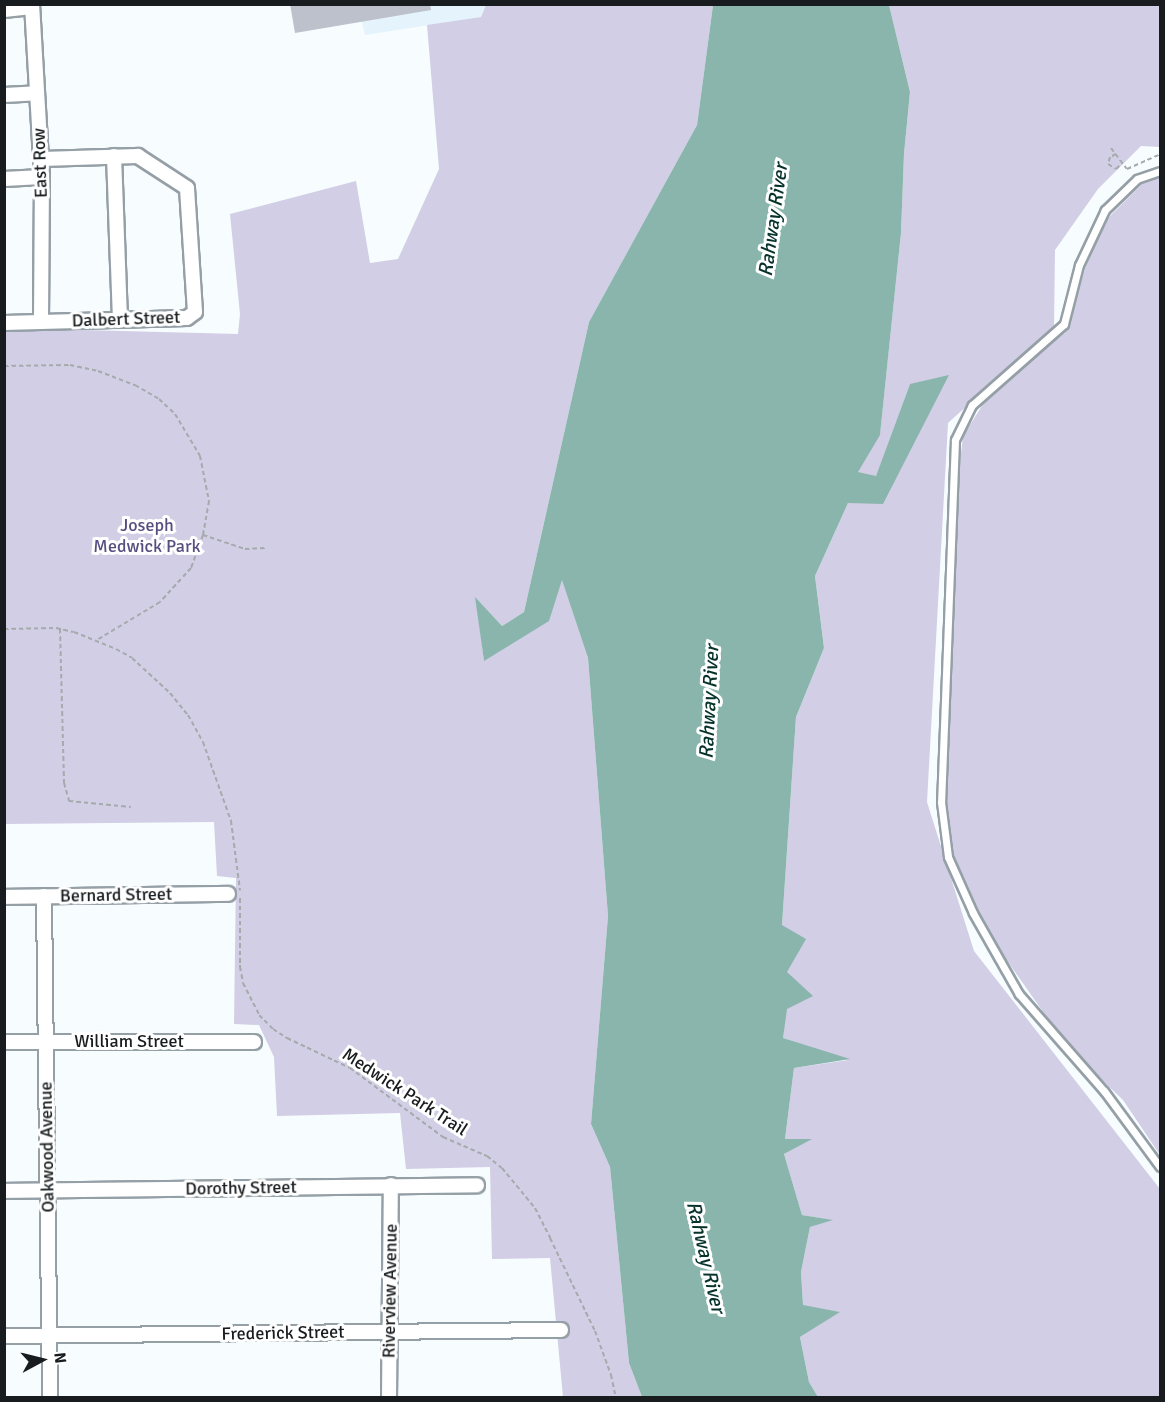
<!DOCTYPE html>
<html>
<head>
<meta charset="utf-8">
<style>
	body { margin:0 }
	#map { position:relative; width:1165px; height:1402px; overflow:hidden; background:#f7fcff; font-family:Signika,sans-serif }
	div>[style] { position:absolute }
	.built>* { inset:0; background:#e4f3fc }
	.green>* { inset:0; background:#d1cee5 }
	.water>* { inset:0; background:#89b5ac }
	.building>* { inset:0; background:#bcc1cb }
	.path>* { height:2px; margin-top:-1px; transform-origin:0; background:repeating-linear-gradient(90deg,#a5aaac 0 4.5px,transparent 0 7.5px) }
	.roads { filter:drop-shadow(2px 0 #959fa6) drop-shadow(-2px 0 #959fa6) drop-shadow(0 2px #959fa6) drop-shadow(0 -2px #959fa6) }
	.lane>* { height:7px; margin:-3.5px; padding:0 3.5px; transform-origin:3.5px; border-radius:3.5px; background:#fff }
	.street>* { height:14px; margin:-7px; padding:0 7px; transform-origin:7px; border-radius:7px; background:#fff }
	span { translate:-50% -50%; white-space:nowrap; text-align:center; line-height:1.15; -webkit-text-stroke:6px #fff; paint-order:stroke }
	.street-label { font-size:18px; color:#181c1e }
	.park-label { font-size:18px; color:#574e80 }
	.water-label { font-size:20px; color:#06322c; font-style:italic }
	.frame { position:absolute; inset:0; border:6px solid #181c1e; pointer-events:none }
	.north { position:absolute; left:12px; top:1330px; width:60px; height:60px; -webkit-text-stroke:4px #fff; paint-order:stroke; rotate:83deg; font-size:16px; font-weight:700; line-height:24px; text-align:center; color:#181c1e }
	.north::after { content:''; display:block; margin:auto; width:21px; height:27px; background:#181c1e; clip-path:polygon(50% 0,100% 100%,50% 72%,0 100%) }
</style>
</head>
<body>
<div id="map">
	<div class="built">
		<div style="clip-path:polygon(358px 5px,486px 5px,481px 17px,365px 35px)"></div>
	</div>
	<div class="green">
		<div style="clip-path:polygon(486px 5px,713px 5px,697px 125px,589px 322px,524px 612px,502px 626px,476px 599px,484px 661px,562px 579px,588px 658px,608px 916px,591px 1124px,610px 1167px,629px 1363px,642px 1397px,563px 1397px,550px 1258px,492px 1259px,490px 1167px,406px 1169px,400px 1113px,277px 1116px,274px 1057px,259px 1025px,234px 1024px,236px 878px,217px 876px,214px 822px,5px 824px,5px 328px,238px 334px,240px 314px,230px 214px,356px 181px,370px 263px,398px 259px,439px 169px,427px 25px,481px 17px)"></div>
		<div style="clip-path:polygon(889px 5px,1160px 5px,1160px 147px,1141px 146px,1098px 189px,1055px 250px,1054px 327px,948px 423px,927px 802px,974px 951px,1160px 1189px,1160px 1397px,818px 1397px,809px 1382px,800px 1337px,839px 1312px,803px 1306px,801px 1272px,810px 1227px,831px 1220px,802px 1215px,784px 1154px,810px 1139px,785px 1139px,794px 1068px,848px 1060px,783px 1038px,787px 972px,782px 925px,796px 717px,824px 648px,815px 576px,848px 503px,883px 503px,910px 384px,876px 477px,857px 472px,880px 434px,901px 233px,904px 154px,910px 92px)"></div>
		<div style="clip-path:polygon(1160px 175px,1160px 1155px,1123px 1100px,1067px 1046px,1001px 952px,972px 900px,948px 847px,944px 784px,958px 481px,963px 436px,990px 393px,1021px 365px,1065px 333px,1085px 269px,1105px 221px,1145px 181px)"></div>
	</div>
	<div class="water">
		<div style="clip-path:polygon(713px 5px,889px 5px,910px 92px,904px 154px,901px 233px,880px 435px,858px 472px,876px 476px,910px 384px,949px 375px,883px 504px,848px 503px,815px 576px,824px 648px,796px 717px,782px 925px,806px 939px,787px 972px,813px 996px,787px 1009px,783px 1038px,850px 1059px,794px 1068px,785px 1139px,812px 1139px,784px 1154px,802px 1215px,833px 1220px,810px 1227px,801px 1272px,803px 1305px,840px 1312px,800px 1337px,809px 1382px,818px 1397px,642px 1397px,629px 1363px,610px 1167px,591px 1124px,608px 916px,588px 658px,562px 580px,549px 621px,484px 661px,475px 597px,502px 626px,524px 612px,589px 322px,697px 125px)"></div>
	</div>
	<div class="building">
		<div style="clip-path:polygon(290px 4px,430px 4px,431px 10px,295px 33px)"></div>
	</div>
	<div class="path">
		<div style="left:1111px;top:148px;width:26px;rotate:53deg"></div>
		<div style="left:1127px;top:169px;width:36px;rotate:-24deg"></div>
		<div style="left:1116px;top:154px;width:7px;rotate:153deg"></div>
		<div style="left:1110px;top:157px;width:7px;rotate:106deg"></div>
		<div style="left:1108px;top:164px;width:9px;rotate:32deg"></div>
		<div style="left:1116px;top:169px;width:8px;rotate:-45deg"></div>
		<div style="left:4px;top:366px;width:66px;rotate:-0.9deg"></div>
		<div style="left:70px;top:365px;width:29px;rotate:12deg"></div>
		<div style="left:98px;top:371px;width:40px;rotate:21deg"></div>
		<div style="left:135px;top:385px;width:28px;rotate:30deg"></div>
		<div style="left:159px;top:399px;width:22px;rotate:43deg"></div>
		<div style="left:175px;top:414px;width:49px;rotate:59.2deg"></div>
		<div style="left:200px;top:456px;width:46px;rotate:78.7deg"></div>
		<div style="left:209px;top:501px;width:35px;rotate:100deg"></div>
		<div style="left:203px;top:535px;width:35px;rotate:110deg"></div>
		<div style="left:191px;top:568px;width:46px;rotate:132.4deg"></div>
		<div style="left:160px;top:602px;width:74px;rotate:148.9deg"></div>
		<div style="left:203px;top:535px;width:44px;rotate:18.4deg"></div>
		<div style="left:245px;top:549px;width:20px;rotate:-3deg"></div>
		<div style="left:4px;top:629px;width:52px;rotate:-1.1deg"></div>
		<div style="left:56px;top:628px;width:18px;rotate:13deg"></div>
		<div style="left:74px;top:632px;width:45px;rotate:22deg"></div>
		<div style="left:116px;top:649px;width:18px;rotate:29deg"></div>
		<div style="left:132px;top:658px;width:52px;rotate:42.6deg"></div>
		<div style="left:170px;top:693px;width:28px;rotate:51deg"></div>
		<div style="left:188px;top:715px;width:31px;rotate:61deg"></div>
		<div style="left:203px;top:742px;width:84px;rotate:70.5deg"></div>
		<div style="left:231px;top:821px;width:70px;rotate:82.6deg"></div>
		<div style="left:60px;top:629px;width:154px;rotate:88.5deg"></div>
		<div style="left:64px;top:783px;width:19px;rotate:74deg"></div>
		<div style="left:69px;top:801px;width:62px;rotate:5.5deg"></div>
		<div style="left:240px;top:898px;width:69px;rotate:90deg"></div>
		<div style="left:240px;top:967px;width:16px;rotate:79deg"></div>
		<div style="left:243px;top:983px;width:36px;rotate:63deg"></div>
		<div style="left:259px;top:1015px;width:20px;rotate:45deg"></div>
		<div style="left:273px;top:1029px;width:17px;rotate:33deg"></div>
		<div style="left:287px;top:1038px;width:70px;rotate:25.5deg"></div>
		<div style="left:350px;top:1068px;width:116px;rotate:36.6deg"></div>
		<div style="left:443px;top:1137px;width:48px;rotate:23.4deg"></div>
		<div style="left:487px;top:1156px;width:19px;rotate:39deg"></div>
		<div style="left:502px;top:1168px;width:52px;rotate:50.5deg"></div>
		<div style="left:535px;top:1208px;width:34px;rotate:63deg"></div>
		<div style="left:550px;top:1238px;width:103px;rotate:64.2deg"></div>
		<div style="left:595px;top:1331px;width:47px;rotate:70deg"></div>
		<div style="left:611px;top:1375px;width:24px;rotate:78deg"></div>
	</div>
	<div class="roads">
		<div class="lane">
			<div style="left:1160px;top:171px;width:24px;rotate:161deg"></div>
			<div style="left:1137px;top:179px;width:45px;rotate:135.9deg"></div>
			<div style="left:1105px;top:210px;width:61px;rotate:115.3deg"></div>
			<div style="left:1079px;top:265px;width:61px;rotate:104.3deg"></div>
			<div style="left:1064px;top:324px;width:123px;rotate:138.6deg"></div>
			<div style="left:972px;top:405px;width:39px;rotate:116deg"></div>
			<div style="left:955px;top:440px;width:362px;rotate:92.2deg"></div>
			<div style="left:941px;top:802px;width:55px;rotate:82.7deg"></div>
			<div style="left:948px;top:857px;width:61px;rotate:65.9deg"></div>
			<div style="left:973px;top:913px;width:93px;rotate:60.4deg"></div>
			<div style="left:1019px;top:994px;width:129px;rotate:48.8deg"></div>
			<div style="left:1104px;top:1091px;width:94px;rotate:53.6deg"></div>
		</div>
		<div class="street">
			<div style="left:32px;top:4px;width:173px;rotate:86.7deg"></div>
			<div style="left:42px;top:177px;width:145px;rotate:90.4deg"></div>
			<div style="left:4px;top:10px;width:28px;rotate:-6deg"></div>
			<div style="left:4px;top:95px;width:33px;rotate:-3deg"></div>
			<div style="left:114px;top:156px;width:164px;rotate:87.9deg"></div>
			<div style="left:4px;top:179px;width:38px;rotate:-3deg"></div>
			<div style="left:4px;top:323px;width:183px;rotate:-1.6deg"></div>
			<div style="left:187px;top:318px;width:10px;rotate:-37deg"></div>
			<div style="left:195px;top:312px;width:124px;rotate:-93.7deg"></div>
			<div style="left:187px;top:188px;width:59px;rotate:-146.9deg"></div>
			<div style="left:138px;top:156px;width:97px;rotate:178.2deg"></div>
			<div style="left:44px;top:896px;width:502px;rotate:89.32deg"></div>
			<div style="left:4px;top:897px;width:224px;rotate:-0.8deg"></div>
			<div style="left:4px;top:1042px;width:250px"></div>
			<div style="left:4px;top:1191px;width:473px;rotate:-0.7deg"></div>
			<div style="left:4px;top:1336px;width:557px;rotate:-0.62deg"></div>
			<div style="left:389px;top:1398px;width:213px;rotate:-89.5deg"></div>
		</div>
	</div>
	<div class="street-label">
		<span style="left:40px;top:163px;rotate:-92deg">East Row</span>
		<span style="left:126px;top:319px;rotate:-2deg">Dalbert Street</span>
		<span style="left:116px;top:895px;rotate:-1deg">Bernard Street</span>
		<span style="left:129px;top:1041px">William Street</span>
		<span style="left:405px;top:1092px;rotate:33deg">Medwick Park Trail</span>
		<span style="left:47px;top:1147px;rotate:-91deg">Oakwood Avenue</span>
		<span style="left:241px;top:1188px;rotate:-1deg">Dorothy Street</span>
		<span style="left:390px;top:1291px;rotate:-89deg">Riverview Avenue</span>
		<span style="left:283px;top:1333px;rotate:-1deg">Frederick Street</span>
	</div>
	<div class="park-label">
		<span style="left:147px;top:536px">Joseph<br>Medwick Park</span>
	</div>
	<div class="water-label">
		<span style="left:773px;top:220px;rotate:-82deg">Rahway River</span>
		<span style="left:709px;top:702px;rotate:-87deg">Rahway River</span>
		<span style="left:706px;top:1257px;rotate:77deg">Rahway River</span>
	</div>
	<div class="frame"></div>
	<div class="north">N</div>
</div>
</body>
</html>
